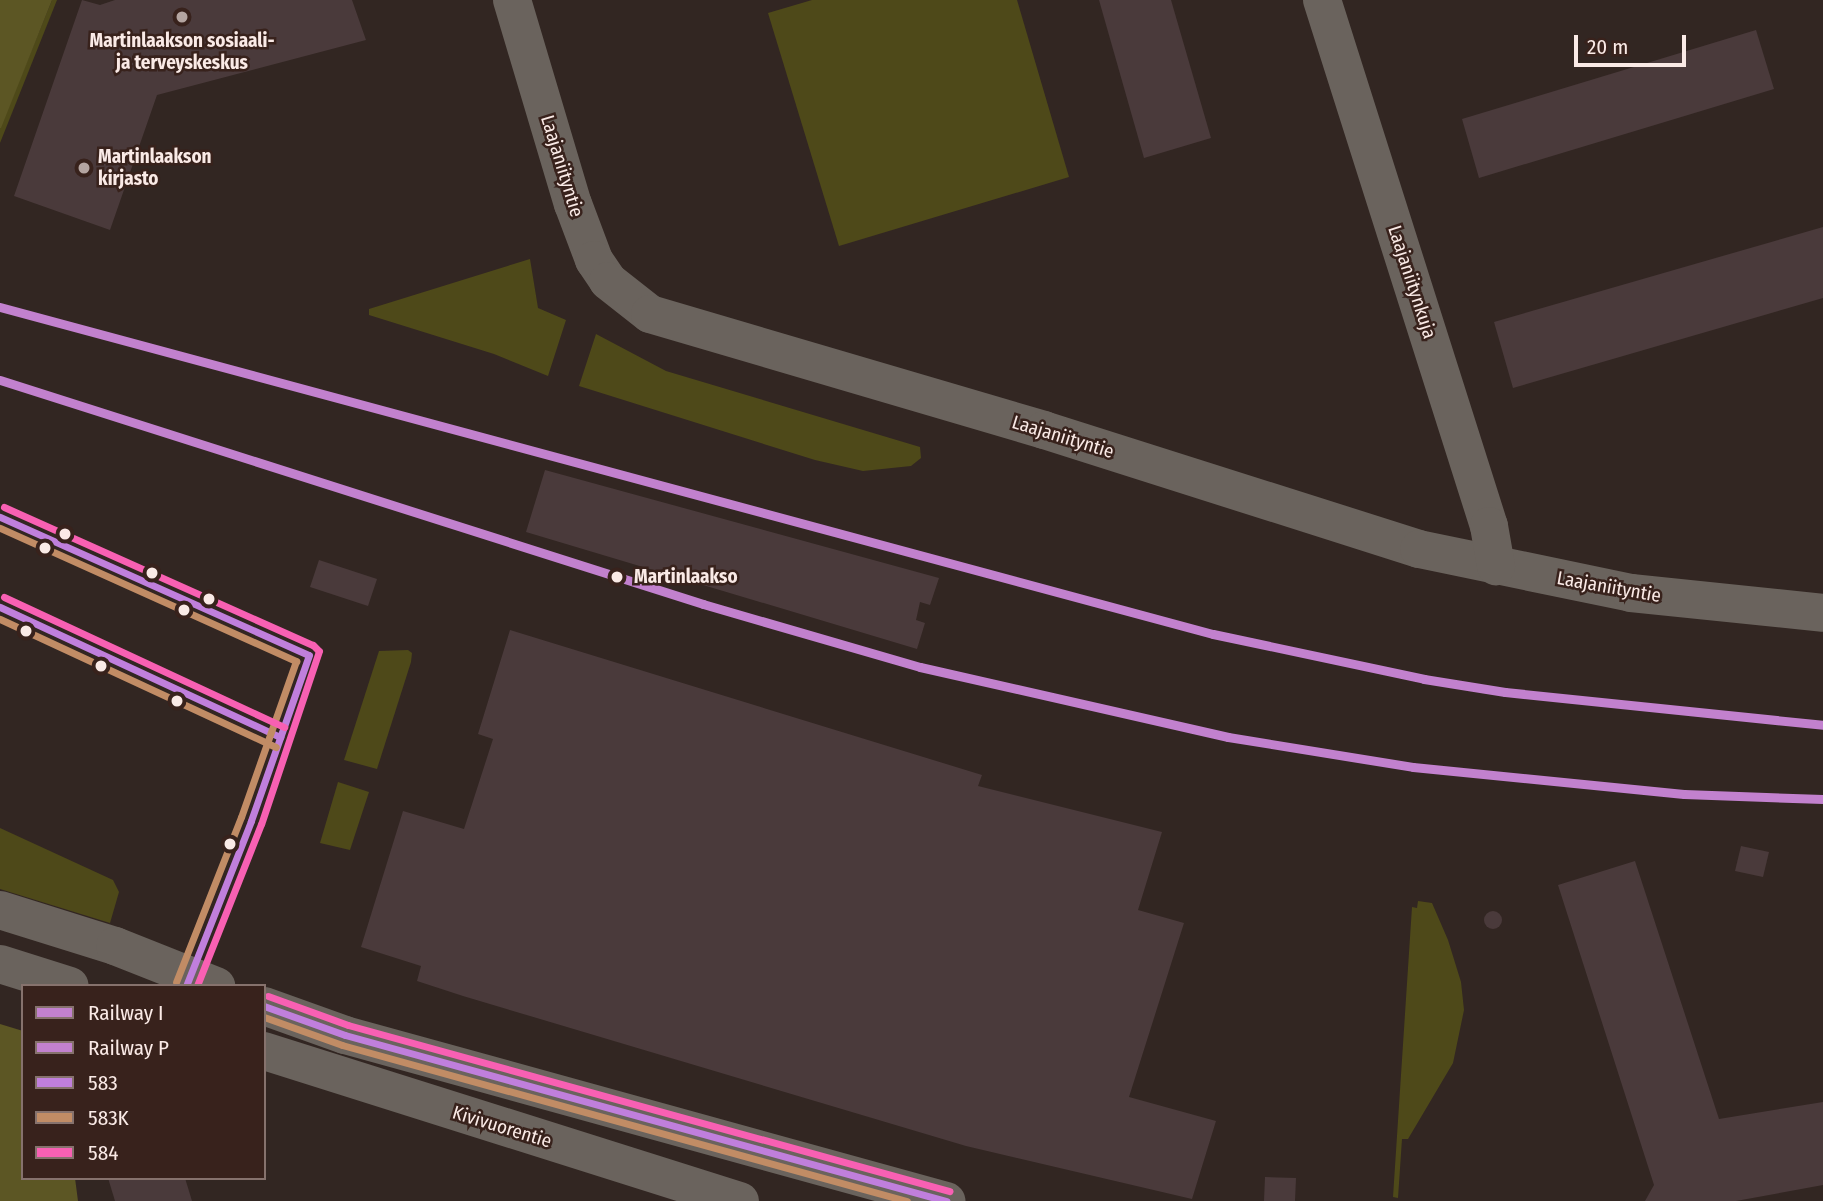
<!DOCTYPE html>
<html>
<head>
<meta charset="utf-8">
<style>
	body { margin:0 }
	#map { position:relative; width:1823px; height:1201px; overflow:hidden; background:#322622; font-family:"Fira Sans Condensed",sans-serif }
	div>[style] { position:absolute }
	.green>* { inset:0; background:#4e4919 }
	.forest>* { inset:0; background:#5c5624 }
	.building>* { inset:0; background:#4a3a3b }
	.round { border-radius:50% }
	.minor>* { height:38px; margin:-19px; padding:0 19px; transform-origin:19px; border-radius:19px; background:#6a635d }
	.tertiary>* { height:38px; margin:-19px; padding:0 19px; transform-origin:19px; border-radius:19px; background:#6a635d }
	.bus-1>* { height:7px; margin:-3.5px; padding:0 3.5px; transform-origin:3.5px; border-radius:3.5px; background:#c07fdc }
	.bus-2>* { height:7px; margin:-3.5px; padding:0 3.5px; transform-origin:3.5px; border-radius:3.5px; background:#c18c65 }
	.bus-3>* { height:7px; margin:-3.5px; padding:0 3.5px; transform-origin:3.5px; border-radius:3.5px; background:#f860b3 }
	.rail-1>* { height:9px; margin:-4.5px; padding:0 4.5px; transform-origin:4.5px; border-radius:4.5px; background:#c281ce }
	.rail-2>* { height:9px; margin:-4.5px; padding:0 4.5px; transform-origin:4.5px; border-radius:4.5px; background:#c281ce }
	.dots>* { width:19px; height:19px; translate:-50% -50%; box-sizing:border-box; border:4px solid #38221c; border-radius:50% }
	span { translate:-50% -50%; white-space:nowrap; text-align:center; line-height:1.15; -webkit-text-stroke:5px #38221c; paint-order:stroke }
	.poi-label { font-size:19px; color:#faeae6; font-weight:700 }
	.left { translate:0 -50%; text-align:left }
	.street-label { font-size:19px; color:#faeae6 }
	.stop-label { font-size:19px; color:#faeae6; font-weight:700 }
	.legend { position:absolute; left:21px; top:984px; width:245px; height:196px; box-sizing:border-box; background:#38221c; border:2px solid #86726d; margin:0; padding:9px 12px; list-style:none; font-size:21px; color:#faeae6 }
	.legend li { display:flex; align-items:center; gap:14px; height:35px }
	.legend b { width:35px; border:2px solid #86726d }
	.scale { position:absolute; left:1574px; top:35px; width:112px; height:32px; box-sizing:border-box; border:4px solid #faeae6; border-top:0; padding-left:9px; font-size:21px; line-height:24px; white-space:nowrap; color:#faeae6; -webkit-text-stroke:5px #38221c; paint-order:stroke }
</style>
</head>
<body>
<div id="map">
	<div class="green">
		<div style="clip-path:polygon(52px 0,57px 0,0 143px,0 128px)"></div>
		<div style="clip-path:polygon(812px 0,1017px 0,1069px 177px,839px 246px,768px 13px)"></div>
		<div style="clip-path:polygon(530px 259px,538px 308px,566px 320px,548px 376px,494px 354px,369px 315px,369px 309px)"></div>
		<div style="clip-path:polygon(596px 334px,666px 371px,920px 447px,921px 458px,911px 466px,863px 471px,815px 460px,579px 386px)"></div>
		<div style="clip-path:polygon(408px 650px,412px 653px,411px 662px,377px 769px,344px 760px,379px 651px)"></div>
		<div style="clip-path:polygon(338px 782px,369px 792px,350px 850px,320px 843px)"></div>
		<div style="clip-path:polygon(0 828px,113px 880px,119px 892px,110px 923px,0 889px)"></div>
		<div style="clip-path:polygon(1418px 901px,1432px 903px,1448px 940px,1461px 982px,1464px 1010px,1453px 1063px,1408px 1139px,1402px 1139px,1398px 1198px,1393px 1197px,1412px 907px,1417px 908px)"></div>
	</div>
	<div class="forest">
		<div style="clip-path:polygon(0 0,52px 0,1px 128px,0 128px)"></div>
		<div style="clip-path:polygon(0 1024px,23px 1031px,23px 1178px,75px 1178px,78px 1201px,0 1201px)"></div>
	</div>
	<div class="building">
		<div style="clip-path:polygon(82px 0,100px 5px,115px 0,352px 0,366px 40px,157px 95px,110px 230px,14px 196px)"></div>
		<div style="clip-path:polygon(1099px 0,1171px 0,1211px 138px,1144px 158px)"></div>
		<div style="clip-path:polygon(1756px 30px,1774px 89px,1479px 178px,1462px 119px)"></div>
		<div style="clip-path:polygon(1823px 227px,1823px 298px,1513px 388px,1494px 322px)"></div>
		<div style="clip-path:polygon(545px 470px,939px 578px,930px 605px,920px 602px,916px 620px,925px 623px,917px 649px,526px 532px)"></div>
		<div style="clip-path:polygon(319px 560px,377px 579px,368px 606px,310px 587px)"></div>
		<div style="clip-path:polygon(510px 630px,982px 775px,978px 786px,1162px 832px,1138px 910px,1184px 923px,1129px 1097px,1216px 1121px,1192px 1199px,966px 1146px,463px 996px,417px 981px,421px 966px,361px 947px,403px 811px,464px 829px,493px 739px,478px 734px)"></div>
		<div style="clip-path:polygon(1741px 846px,1769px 852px,1763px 877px,1735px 871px)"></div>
		<div style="clip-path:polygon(1635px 861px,1719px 1119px,1823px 1102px,1823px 1185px,1736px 1201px,1645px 1201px,1654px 1185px,1558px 885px)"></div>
		<div class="round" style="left:1484px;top:911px;width:18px;height:18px"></div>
		<div style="clip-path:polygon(1265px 1177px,1296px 1178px,1295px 1201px,1264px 1201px)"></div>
		<div style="clip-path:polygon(108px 1178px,185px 1178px,192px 1201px,115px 1201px)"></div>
	</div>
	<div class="minor">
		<div style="left:512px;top:0;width:213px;rotate:73.4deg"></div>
		<div style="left:573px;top:204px;width:60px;rotate:69.4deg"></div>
		<div style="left:594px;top:260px;width:25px;rotate:56deg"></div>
		<div style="left:608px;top:281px;width:53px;rotate:38.2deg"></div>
		<div style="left:650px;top:314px;width:411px;rotate:16.4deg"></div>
		<div style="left:1044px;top:430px;width:393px;rotate:17.6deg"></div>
		<div style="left:1419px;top:549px;width:217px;rotate:11.7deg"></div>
		<div style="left:1631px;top:593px;width:193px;rotate:5.9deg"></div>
		<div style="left:1322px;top:0;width:552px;rotate:72.39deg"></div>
		<div style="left:1489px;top:526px;width:41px;rotate:80.1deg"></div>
	</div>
	<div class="tertiary">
		<div style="left:0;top:910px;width:121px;rotate:17.4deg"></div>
		<div style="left:115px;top:946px;width:109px;rotate:21.6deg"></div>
		<div style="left:0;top:964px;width:73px;rotate:17.4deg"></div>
		<div style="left:264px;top:1006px;width:86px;rotate:19.7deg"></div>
		<div style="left:345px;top:1035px;width:624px;rotate:15.44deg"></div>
		<div style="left:264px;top:1051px;width:499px;rotate:17.5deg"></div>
	</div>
	<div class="bus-1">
		<div style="left:0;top:517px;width:338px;rotate:24.1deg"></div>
		<div style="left:309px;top:655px;width:176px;rotate:109.3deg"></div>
		<div style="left:251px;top:821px;width:177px;rotate:111.5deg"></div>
		<div style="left:0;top:607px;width:309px;rotate:24.9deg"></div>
		<div style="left:264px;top:1006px;width:86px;rotate:19.7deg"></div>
		<div style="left:345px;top:1035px;width:624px;rotate:15.44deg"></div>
	</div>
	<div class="bus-2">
		<div style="left:0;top:528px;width:325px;rotate:24.2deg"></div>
		<div style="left:296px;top:661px;width:165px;rotate:109.4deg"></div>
		<div style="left:241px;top:817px;width:177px;rotate:111.5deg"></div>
		<div style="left:0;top:619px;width:304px;rotate:24.9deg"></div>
		<div style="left:264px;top:1017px;width:83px;rotate:19.7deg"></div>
		<div style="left:342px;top:1045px;width:586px;rotate:15.44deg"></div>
	</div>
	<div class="bus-3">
		<div style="left:4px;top:507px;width:338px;rotate:24.1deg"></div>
		<div style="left:313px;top:645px;width:8px;rotate:45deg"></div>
		<div style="left:319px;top:651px;width:182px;rotate:108.5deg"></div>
		<div style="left:261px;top:824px;width:174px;rotate:111.6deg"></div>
		<div style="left:4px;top:597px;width:309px;rotate:24.9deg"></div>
		<div style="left:268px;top:996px;width:85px;rotate:19.9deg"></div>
		<div style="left:348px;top:1025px;width:624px;rotate:15.44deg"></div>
	</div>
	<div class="rail-1">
		<div style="left:0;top:380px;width:738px;rotate:17.67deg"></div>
		<div style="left:703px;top:604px;width:226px;rotate:16.2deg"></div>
		<div style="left:920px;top:667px;width:316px;rotate:12.8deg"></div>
		<div style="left:1228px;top:737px;width:187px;rotate:9.2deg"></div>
		<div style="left:1413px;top:767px;width:272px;rotate:5.7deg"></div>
		<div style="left:1684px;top:794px;width:139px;rotate:2.1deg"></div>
	</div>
	<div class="rail-2">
		<div style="left:0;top:307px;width:1256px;rotate:15.09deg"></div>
		<div style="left:1213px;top:634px;width:216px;rotate:12deg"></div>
		<div style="left:1424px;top:679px;width:82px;rotate:9.1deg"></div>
		<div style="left:1505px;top:692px;width:320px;rotate:5.9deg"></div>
	</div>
	<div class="dots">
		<div style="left:182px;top:17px;background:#b4a5a1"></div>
		<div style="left:84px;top:168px;background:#b4a5a1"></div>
		<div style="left:65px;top:534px;background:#faeae6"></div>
		<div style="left:45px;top:548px;background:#faeae6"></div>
		<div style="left:152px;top:573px;background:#faeae6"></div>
		<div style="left:617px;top:577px;background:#faeae6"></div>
		<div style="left:209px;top:599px;background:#faeae6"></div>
		<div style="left:184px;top:610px;background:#faeae6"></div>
		<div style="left:26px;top:631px;background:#faeae6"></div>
		<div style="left:101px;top:666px;background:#faeae6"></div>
		<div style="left:177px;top:701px;background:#faeae6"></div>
		<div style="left:230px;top:844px;background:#faeae6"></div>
	</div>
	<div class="poi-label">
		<span style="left:182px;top:52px">Martinlaakson sosiaali-<br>ja terveyskeskus</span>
		<span class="left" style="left:98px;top:168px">Martinlaakson<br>kirjasto</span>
	</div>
	<div class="street-label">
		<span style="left:562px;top:166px;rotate:73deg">Laajaniityntie</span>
		<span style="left:1412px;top:282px;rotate:72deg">Laajaniitynkuja</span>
		<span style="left:1063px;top:437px;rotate:17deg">Laajaniityntie</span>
		<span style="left:1609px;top:587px;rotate:10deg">Laajaniityntie</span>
		<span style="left:502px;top:1127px;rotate:17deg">Kivivuorentie</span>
	</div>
	<div class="stop-label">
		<span class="left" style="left:634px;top:577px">Martinlaakso</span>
	</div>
	<ul class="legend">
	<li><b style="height:9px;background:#c281ce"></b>Railway I</li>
	<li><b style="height:9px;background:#c281ce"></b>Railway P</li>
	<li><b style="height:9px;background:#c07fdc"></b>583</li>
	<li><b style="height:9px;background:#c18c65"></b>583K</li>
	<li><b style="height:9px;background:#f860b3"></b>584</li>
	</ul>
	<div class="scale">20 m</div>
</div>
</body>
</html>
